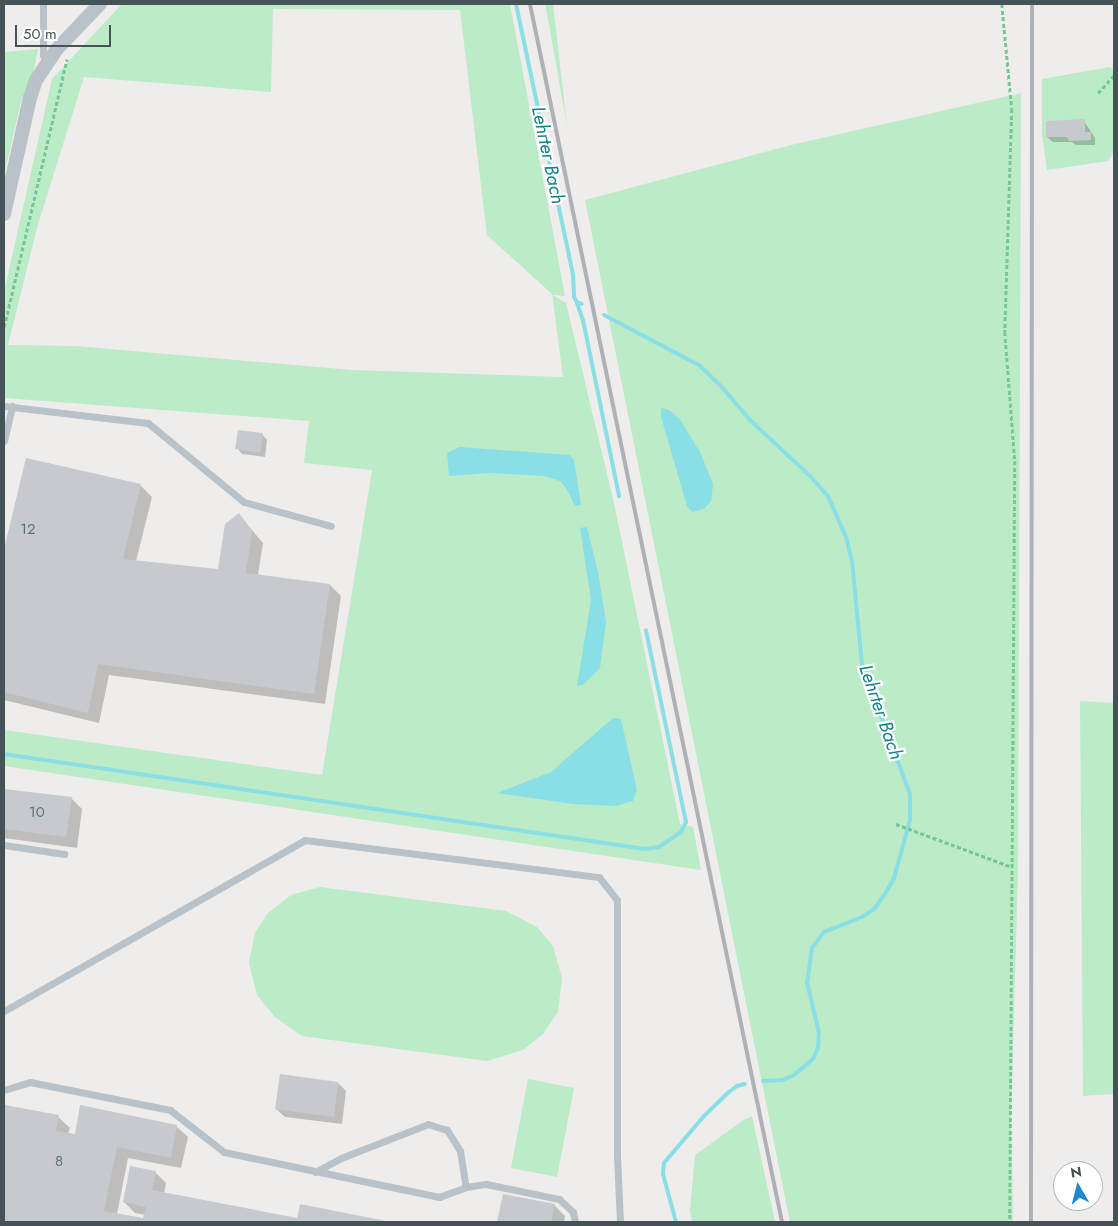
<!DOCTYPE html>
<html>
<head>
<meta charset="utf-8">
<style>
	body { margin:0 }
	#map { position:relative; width:1118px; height:1226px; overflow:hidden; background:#efecec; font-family:Jost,sans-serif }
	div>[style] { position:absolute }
	.green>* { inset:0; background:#bbebc7 }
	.water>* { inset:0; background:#8adfe6 }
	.shadow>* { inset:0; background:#0003 }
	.stream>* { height:4px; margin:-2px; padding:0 2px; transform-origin:2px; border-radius:2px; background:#8adfe6 }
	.building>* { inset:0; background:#c6cacf }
	.path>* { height:2.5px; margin-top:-1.25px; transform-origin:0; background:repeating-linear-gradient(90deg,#76c794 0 4px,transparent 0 6.5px) }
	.service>* { height:7px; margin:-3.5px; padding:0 3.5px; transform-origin:3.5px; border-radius:3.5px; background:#b8c2c8 }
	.minor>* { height:14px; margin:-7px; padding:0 7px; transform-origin:7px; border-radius:7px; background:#b8c2c8 }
	.rail>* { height:4px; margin:-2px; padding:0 2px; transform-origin:2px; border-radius:2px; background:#aeb2b6 }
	span { translate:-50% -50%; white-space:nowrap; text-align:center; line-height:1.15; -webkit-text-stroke:4.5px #fff; paint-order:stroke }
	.number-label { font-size:15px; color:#657076 }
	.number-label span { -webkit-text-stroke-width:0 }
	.water-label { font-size:19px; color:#148088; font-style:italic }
	.frame { position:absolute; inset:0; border:5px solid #455258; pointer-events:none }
	.north { position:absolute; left:1053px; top:1161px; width:50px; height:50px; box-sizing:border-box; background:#fff; border:1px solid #b5babc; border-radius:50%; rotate:352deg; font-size:14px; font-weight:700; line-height:20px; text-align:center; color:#455258 }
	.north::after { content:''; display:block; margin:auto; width:18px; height:22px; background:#2287d2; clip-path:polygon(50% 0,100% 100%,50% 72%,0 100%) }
	.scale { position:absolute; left:15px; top:25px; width:96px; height:22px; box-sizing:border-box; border:2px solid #455258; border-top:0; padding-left:6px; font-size:15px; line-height:18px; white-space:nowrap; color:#455258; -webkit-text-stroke:4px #fff; paint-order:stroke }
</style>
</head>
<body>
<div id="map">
	<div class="green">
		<div style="clip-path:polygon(evenodd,122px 4px,510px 4px,565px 296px,553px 295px,566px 303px,614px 503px,680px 824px,693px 827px,701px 870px,4px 766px,4px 730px,322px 775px,372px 470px,304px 463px,309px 421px,4px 398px,4px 292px,52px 79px,122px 4px,273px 9px,460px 10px,487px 235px,552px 294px,563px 377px,352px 370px,75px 346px,8px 345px,37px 228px,84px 77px,271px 92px,273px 9px)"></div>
		<div style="clip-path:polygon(545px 4px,553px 4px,567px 126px,550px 30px)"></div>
		<div style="clip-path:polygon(38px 49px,34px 69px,21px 102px,4px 175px,4px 52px)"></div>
		<div style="clip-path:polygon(1110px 67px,1114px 71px,1114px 152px,1108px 161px,1047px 170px,1042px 134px,1042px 79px)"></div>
		<div style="clip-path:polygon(1021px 93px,1018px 870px,1011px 1116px,1013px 1222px,790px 1222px,585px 200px,791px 145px)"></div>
		<div style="clip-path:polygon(1080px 701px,1114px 703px,1114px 1094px,1083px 1096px)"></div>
		<div style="clip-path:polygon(320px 887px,506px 911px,537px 927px,553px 946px,562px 978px,558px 1012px,543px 1034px,523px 1050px,487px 1061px,302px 1036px,275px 1017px,257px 995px,249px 963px,255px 933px,267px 914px,291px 895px)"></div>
		<div style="clip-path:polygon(528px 1079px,574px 1088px,557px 1177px,511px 1168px)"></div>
		<div style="clip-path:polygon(752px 1116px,775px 1222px,692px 1222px,690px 1210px,695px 1155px,742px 1121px)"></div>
	</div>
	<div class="water">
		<div style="clip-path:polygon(661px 408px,669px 410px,679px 418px,700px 452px,713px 484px,711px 501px,704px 509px,692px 512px,687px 506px,661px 417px)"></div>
		<div style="clip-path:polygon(460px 447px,570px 455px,574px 460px,581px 505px,575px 506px,566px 488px,560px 481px,544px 476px,488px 473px,449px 476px,447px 453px)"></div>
		<div style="clip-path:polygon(587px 527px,598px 572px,606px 622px,600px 668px,583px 685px,577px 686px,591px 600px,580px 528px)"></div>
		<div style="clip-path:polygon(613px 718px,621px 719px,637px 790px,633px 801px,615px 806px,573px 804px,497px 793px,551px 772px)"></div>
	</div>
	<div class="shadow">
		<div style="clip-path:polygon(1084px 121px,1095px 138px,1095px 145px,1076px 145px,1072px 142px,1053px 142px,1047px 137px)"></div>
		<div style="clip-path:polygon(262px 434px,267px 440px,265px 457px,242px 454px,237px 448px)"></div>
		<div style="clip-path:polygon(27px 459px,141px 486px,152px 497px,136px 561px,219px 570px,239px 515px,263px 543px,258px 575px,330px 585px,341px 596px,325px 704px,109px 675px,99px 723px,4px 700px,4px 554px)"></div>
		<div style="clip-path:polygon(4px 790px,71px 798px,82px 809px,77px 848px,4px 838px)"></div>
		<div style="clip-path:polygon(281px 1076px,338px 1083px,346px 1091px,342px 1124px,285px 1117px,276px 1109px)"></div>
		<div style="clip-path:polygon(6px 1106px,58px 1117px,70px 1128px,68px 1134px,76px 1136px,176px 1126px,188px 1137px,181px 1168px,128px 1158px,117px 1214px,144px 1220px,145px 1215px,135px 1213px,124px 1202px,155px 1172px,166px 1183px,164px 1194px,298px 1220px,301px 1205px,389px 1222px,4px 1222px,4px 1120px)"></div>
		<div style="clip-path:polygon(504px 1195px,554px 1205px,565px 1216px,564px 1222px,498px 1222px)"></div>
	</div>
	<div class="stream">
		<div style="left:516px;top:4px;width:277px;rotate:78.1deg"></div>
		<div style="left:573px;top:275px;width:22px;rotate:87deg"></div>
		<div style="left:574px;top:297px;width:6px;rotate:59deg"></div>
		<div style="left:577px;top:302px;width:5px;rotate:22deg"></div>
		<div style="left:577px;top:303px;width:18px;rotate:71deg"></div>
		<div style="left:583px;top:320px;width:180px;rotate:78.4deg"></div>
		<div style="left:604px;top:315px;width:107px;rotate:27.8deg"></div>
		<div style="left:699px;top:365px;width:29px;rotate:44deg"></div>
		<div style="left:720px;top:385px;width:46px;rotate:49.4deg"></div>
		<div style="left:750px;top:420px;width:82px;rotate:43deg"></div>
		<div style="left:810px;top:476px;width:27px;rotate:48deg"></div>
		<div style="left:828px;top:496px;width:45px;rotate:66.3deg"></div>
		<div style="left:846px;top:537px;width:25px;rotate:76deg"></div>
		<div style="left:852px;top:561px;width:104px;rotate:84.5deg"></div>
		<div style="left:862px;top:665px;width:138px;rotate:69.6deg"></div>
		<div style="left:910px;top:794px;width:26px;rotate:90deg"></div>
		<div style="left:910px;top:820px;width:60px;rotate:105.4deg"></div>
		<div style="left:894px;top:878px;width:18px;rotate:119deg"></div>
		<div style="left:885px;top:894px;width:19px;rotate:126deg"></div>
		<div style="left:874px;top:909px;width:14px;rotate:146deg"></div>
		<div style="left:862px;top:917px;width:41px;rotate:158.5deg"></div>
		<div style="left:824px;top:932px;width:20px;rotate:127deg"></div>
		<div style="left:812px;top:948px;width:34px;rotate:98deg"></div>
		<div style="left:807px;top:982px;width:52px;rotate:76.8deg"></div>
		<div style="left:819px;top:1033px;width:15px;rotate:94deg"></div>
		<div style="left:818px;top:1048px;width:12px;rotate:114deg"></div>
		<div style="left:813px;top:1059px;width:25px;rotate:140deg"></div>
		<div style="left:794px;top:1075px;width:13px;rotate:157deg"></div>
		<div style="left:782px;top:1080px;width:19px;rotate:177deg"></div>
		<div style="left:4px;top:754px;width:648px;rotate:8.43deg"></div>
		<div style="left:645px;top:849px;width:14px;rotate:-8deg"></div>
		<div style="left:659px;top:847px;width:27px;rotate:-34deg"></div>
		<div style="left:681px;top:832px;width:11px;rotate:-63deg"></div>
		<div style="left:686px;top:822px;width:196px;rotate:-101.8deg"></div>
		<div style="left:676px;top:1222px;width:50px;rotate:-105.2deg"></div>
		<div style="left:663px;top:1174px;width:11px;rotate:-85deg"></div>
		<div style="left:664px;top:1163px;width:62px;rotate:-49.6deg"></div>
		<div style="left:704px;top:1116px;width:35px;rotate:-44deg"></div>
		<div style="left:729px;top:1092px;width:10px;rotate:-37deg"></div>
		<div style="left:737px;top:1086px;width:8px;rotate:-14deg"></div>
	</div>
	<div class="building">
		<div style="clip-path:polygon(1085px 119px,1085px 132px,1091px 132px,1091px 140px,1069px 141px,1067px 137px,1046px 137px,1046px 121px)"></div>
		<div style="clip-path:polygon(238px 430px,263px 433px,260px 453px,235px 449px)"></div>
		<div style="clip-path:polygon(26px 458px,141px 484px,123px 559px,218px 569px,225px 524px,239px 513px,252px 531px,246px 573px,330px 584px,314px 694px,98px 664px,88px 713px,4px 692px,4px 549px)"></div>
		<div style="clip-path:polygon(4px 789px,72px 797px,66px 837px,4px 829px)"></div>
		<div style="clip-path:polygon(280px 1074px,338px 1082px,334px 1117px,275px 1109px)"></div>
		<div style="clip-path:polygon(5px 1105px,59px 1115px,56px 1131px,75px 1134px,80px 1105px,177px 1125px,171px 1158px,117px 1147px,104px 1211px,143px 1218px,146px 1207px,123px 1202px,130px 1166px,156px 1171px,152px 1190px,297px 1218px,300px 1204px,391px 1222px,4px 1222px)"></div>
		<div style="clip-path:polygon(503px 1194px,555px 1204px,551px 1222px,497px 1222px)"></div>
	</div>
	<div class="path">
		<div style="left:1002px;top:4px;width:105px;rotate:84.6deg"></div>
		<div style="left:1012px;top:109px;width:223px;rotate:91.8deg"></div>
		<div style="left:1005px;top:332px;width:129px;rotate:85.6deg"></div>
		<div style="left:1015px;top:461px;width:761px;rotate:90.38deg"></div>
		<div style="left:1098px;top:93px;width:24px;rotate:-48deg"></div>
		<div style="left:4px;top:327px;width:275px;rotate:-76.8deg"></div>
		<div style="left:896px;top:824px;width:124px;rotate:20.3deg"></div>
	</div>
	<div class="service">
		<div style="left:43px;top:4px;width:51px;rotate:90deg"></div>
		<div style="left:43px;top:55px;width:9px;rotate:69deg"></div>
		<div style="left:4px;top:406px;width:145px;rotate:6.7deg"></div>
		<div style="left:148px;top:423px;width:124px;rotate:39.5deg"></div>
		<div style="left:244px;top:502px;width:90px;rotate:15.4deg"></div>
		<div style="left:4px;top:441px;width:36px;rotate:-77deg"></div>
		<div style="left:4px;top:845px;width:61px;rotate:8.5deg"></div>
		<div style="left:4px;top:1011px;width:346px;rotate:-29.6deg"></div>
		<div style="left:305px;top:840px;width:296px;rotate:7.2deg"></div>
		<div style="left:599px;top:877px;width:29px;rotate:52deg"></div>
		<div style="left:617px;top:900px;width:256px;rotate:90deg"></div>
		<div style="left:617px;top:1156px;width:66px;rotate:87.4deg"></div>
		<div style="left:4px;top:1090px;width:27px;rotate:-17deg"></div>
		<div style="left:30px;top:1082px;width:143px;rotate:11.3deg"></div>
		<div style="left:170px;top:1110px;width:68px;rotate:37.9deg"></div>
		<div style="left:224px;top:1152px;width:220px;rotate:11.8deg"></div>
		<div style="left:439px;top:1197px;width:29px;rotate:-20deg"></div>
		<div style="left:466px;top:1187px;width:20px;rotate:-9deg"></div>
		<div style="left:486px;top:1184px;width:75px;rotate:11.6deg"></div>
		<div style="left:559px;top:1199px;width:19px;rotate:43deg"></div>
		<div style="left:573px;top:1212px;width:10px;rotate:79deg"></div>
		<div style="left:315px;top:1172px;width:30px;rotate:-28deg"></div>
		<div style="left:341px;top:1158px;width:93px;rotate:-21.3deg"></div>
		<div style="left:428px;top:1124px;width:20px;rotate:18deg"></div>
		<div style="left:447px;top:1130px;width:25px;rotate:58deg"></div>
		<div style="left:460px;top:1151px;width:36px;rotate:81deg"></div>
	</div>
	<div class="minor">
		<div style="left:4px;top:214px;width:119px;rotate:-77.4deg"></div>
		<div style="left:30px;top:98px;width:19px;rotate:-72deg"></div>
		<div style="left:36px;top:80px;width:36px;rotate:-56deg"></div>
		<div style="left:56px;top:50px;width:64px;rotate:-46.3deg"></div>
	</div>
	<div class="rail">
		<div style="left:530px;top:4px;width:1244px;rotate:78.31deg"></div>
		<div style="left:1031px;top:1222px;width:1218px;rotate:-89.95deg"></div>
	</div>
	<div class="number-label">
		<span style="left:28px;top:530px">12</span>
		<span style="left:37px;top:813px">10</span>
		<span style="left:59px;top:1162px">8</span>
	</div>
	<div class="water-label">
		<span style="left:548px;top:155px;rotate:78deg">Lehrter Bach</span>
		<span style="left:881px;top:712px;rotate:71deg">Lehrter Bach</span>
	</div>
	<div class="frame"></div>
	<div class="north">N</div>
	<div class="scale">50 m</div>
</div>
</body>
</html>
